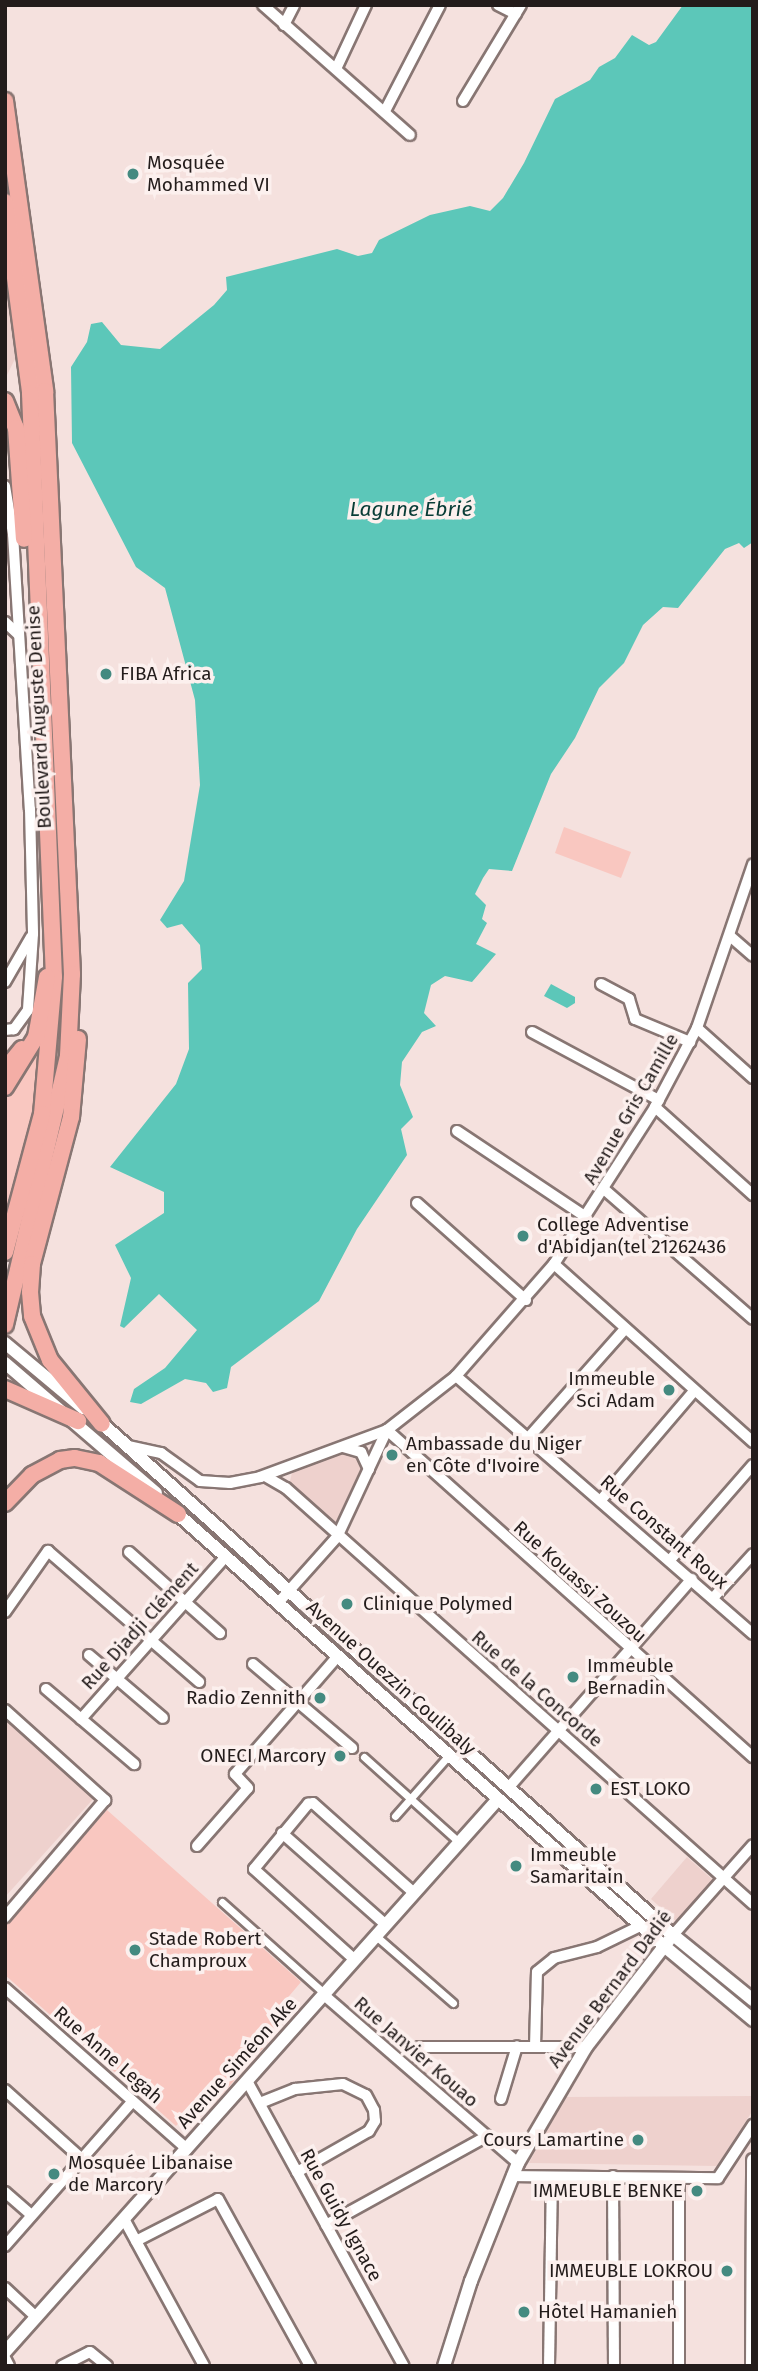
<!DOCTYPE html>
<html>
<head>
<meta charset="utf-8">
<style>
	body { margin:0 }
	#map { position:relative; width:758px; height:2371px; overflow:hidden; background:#f5e1de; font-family:"Fira Sans",sans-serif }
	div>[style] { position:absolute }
	.built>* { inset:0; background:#eed1cd }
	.green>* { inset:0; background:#f9c7c0 }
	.water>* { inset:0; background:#5cc7b9 }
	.roads { filter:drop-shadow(2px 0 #887673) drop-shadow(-2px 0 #887673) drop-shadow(0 2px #887673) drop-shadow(0 -2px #887673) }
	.pedestrian>* { height:7px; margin:-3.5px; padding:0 3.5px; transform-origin:3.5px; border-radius:3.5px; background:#fff }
	.minor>* { height:10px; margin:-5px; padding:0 5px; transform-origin:5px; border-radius:5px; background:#fff }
	.tertiary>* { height:12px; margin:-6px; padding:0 6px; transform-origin:6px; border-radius:6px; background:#fff }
	.trunk>* { height:16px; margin:-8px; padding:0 8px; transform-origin:8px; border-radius:8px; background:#f4aea6 }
	.dots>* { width:19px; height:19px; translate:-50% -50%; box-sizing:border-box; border:4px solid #fcf0ee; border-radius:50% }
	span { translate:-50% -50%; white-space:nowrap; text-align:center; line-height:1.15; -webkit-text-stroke:7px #fcf0ee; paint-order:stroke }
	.poi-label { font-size:19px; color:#231c1b }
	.left { translate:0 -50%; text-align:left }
	.right { translate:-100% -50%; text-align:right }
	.street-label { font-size:19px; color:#231c1b }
	.water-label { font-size:21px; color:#083c36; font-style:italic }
	.frame { position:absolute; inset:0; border:7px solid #231c1b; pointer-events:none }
</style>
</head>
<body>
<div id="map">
	<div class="built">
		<div style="clip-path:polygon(5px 282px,15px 311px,17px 355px,5px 379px)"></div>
		<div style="clip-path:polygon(350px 1449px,365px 1464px,336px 1527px,289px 1485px,293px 1469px)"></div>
		<div style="clip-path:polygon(5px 1717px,95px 1797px,5px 1897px)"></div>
		<div style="clip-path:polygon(687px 1857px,713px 1880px,677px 1922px,651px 1899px)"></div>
		<div style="clip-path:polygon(753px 2096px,753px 2110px,717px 2166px,529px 2163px,565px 2097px)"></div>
	</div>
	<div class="green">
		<div style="clip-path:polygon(564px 827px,631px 852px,621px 878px,555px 853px)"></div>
		<div style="clip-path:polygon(44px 1043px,33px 1113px,5px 1223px,5px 1052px,11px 1045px)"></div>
		<div style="clip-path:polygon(107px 1810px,301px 1982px,284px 2002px,280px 2029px,217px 2100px,190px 2110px,176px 2126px,5px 1975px,5px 1926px)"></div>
	</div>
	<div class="water">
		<div style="clip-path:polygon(683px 5px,753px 5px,753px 542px,744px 548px,739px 543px,725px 549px,678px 608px,663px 607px,643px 625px,624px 663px,599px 688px,575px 738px,551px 774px,512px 871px,489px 869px,483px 878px,475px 894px,486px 905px,482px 919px,487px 923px,476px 944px,496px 954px,472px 982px,445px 976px,431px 985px,424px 1013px,436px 1026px,422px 1032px,402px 1062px,400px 1085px,413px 1117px,401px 1129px,407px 1155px,357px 1229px,319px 1301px,231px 1367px,227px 1388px,213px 1392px,206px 1383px,185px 1379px,141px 1404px,130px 1402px,134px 1389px,165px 1368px,197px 1330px,159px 1294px,124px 1328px,120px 1326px,131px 1278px,115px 1245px,164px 1213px,164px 1192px,110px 1167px,176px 1084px,189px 1049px,188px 983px,202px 969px,200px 945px,182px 924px,167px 928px,160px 920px,184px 881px,200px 785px,195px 700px,165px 588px,136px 567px,72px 443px,71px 367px,87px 342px,91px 324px,102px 322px,121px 345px,160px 349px,214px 305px,227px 290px,226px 277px,337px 249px,358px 256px,372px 253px,379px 240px,430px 215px,470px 206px,490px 211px,503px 198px,524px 163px,555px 99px,590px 80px,599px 67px,615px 58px,632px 35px,649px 45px,656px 42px)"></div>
		<div style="clip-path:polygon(551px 984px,575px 997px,575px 1003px,567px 1008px,544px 996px)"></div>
	</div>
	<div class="roads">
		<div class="pedestrian">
			<div style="left:364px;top:1757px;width:129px;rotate:41.9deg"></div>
			<div style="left:395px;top:1816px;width:81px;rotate:-48.5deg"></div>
			<div style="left:222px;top:1902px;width:138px;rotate:41.8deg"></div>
			<div style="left:376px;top:1936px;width:102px;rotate:41deg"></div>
		</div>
		<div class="minor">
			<div style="left:263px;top:5px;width:196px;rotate:41.5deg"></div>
			<div style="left:498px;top:5px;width:20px;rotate:27deg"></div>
			<div style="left:284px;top:25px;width:22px;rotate:-63deg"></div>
			<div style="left:336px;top:69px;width:71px;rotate:-64.9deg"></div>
			<div style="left:463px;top:101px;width:112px;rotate:-58.9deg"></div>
			<div style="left:385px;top:111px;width:119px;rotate:-62.6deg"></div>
			<div style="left:5px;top:486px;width:49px;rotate:80.5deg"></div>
			<div style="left:13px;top:534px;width:276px;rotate:86.5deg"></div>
			<div style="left:30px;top:809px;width:125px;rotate:88.6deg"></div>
			<div style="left:33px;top:934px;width:76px;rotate:93.8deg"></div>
			<div style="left:28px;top:1010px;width:24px;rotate:126deg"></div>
			<div style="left:14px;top:1029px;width:9px;rotate:174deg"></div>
			<div style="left:5px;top:622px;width:18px;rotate:43deg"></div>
			<div style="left:730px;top:936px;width:30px;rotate:41deg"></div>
			<div style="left:5px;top:982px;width:52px;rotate:-60deg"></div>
			<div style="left:601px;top:984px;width:32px;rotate:28deg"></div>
			<div style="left:629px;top:999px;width:21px;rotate:73deg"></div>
			<div style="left:635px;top:1019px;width:60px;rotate:22.7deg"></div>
			<div style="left:697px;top:1028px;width:75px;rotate:41.8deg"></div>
			<div style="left:532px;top:1032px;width:144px;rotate:28.2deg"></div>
			<div style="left:655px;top:1107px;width:132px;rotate:41.9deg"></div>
			<div style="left:457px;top:1131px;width:155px;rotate:33.7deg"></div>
			<div style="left:605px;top:1190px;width:196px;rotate:41.1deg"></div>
			<div style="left:417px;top:1203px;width:146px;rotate:41.7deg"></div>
			<div style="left:554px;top:1264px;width:267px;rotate:41.8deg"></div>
			<div style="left:456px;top:1376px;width:393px;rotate:41deg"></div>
			<div style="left:387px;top:1430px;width:491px;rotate:41.8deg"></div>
			<div style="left:529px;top:1437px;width:144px;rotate:-48.4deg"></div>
			<div style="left:128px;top:1446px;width:34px;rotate:12deg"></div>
			<div style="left:161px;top:1453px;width:48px;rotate:35.7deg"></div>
			<div style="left:200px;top:1481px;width:30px;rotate:4deg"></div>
			<div style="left:230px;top:1483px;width:31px;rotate:-11deg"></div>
			<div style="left:260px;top:1477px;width:135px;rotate:-20.3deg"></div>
			<div style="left:387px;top:1430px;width:88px;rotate:-38deg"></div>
			<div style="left:456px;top:1376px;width:149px;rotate:-48.8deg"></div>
			<div style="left:554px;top:1264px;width:187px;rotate:-57.2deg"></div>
			<div style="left:655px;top:1107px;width:89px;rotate:-62deg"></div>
			<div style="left:697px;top:1028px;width:173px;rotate:-71.1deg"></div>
			<div style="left:343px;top:1447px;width:19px;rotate:16deg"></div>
			<div style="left:361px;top:1452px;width:19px;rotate:65deg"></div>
			<div style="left:265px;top:1476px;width:24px;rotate:30deg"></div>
			<div style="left:286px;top:1488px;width:625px;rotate:41.69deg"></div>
			<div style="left:601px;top:1500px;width:143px;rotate:-49.5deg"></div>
			<div style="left:129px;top:1552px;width:122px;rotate:41.7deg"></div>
			<div style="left:670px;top:1560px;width:126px;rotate:-48.9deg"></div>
			<div style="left:713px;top:1598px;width:59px;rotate:-47.7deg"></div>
			<div style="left:278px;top:1603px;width:89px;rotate:-48.2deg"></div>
			<div style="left:337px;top:1537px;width:118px;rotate:-65deg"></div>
			<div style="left:5px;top:1612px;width:75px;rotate:-54.8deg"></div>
			<div style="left:48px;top:1551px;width:200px;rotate:40.9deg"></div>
			<div style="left:89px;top:1655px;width:97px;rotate:40.4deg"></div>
			<div style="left:253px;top:1664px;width:130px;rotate:40.3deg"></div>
			<div style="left:46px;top:1689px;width:116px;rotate:40.4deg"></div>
			<div style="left:5px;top:1710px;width:135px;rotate:42deg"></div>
			<div style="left:105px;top:1800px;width:154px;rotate:130.5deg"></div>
			<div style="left:81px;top:1719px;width:218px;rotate:-48.3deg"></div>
			<div style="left:509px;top:1787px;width:277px;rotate:-48.7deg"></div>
			<div style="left:282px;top:1833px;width:139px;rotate:41.5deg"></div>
			<div style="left:197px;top:1846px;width:77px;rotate:-48.7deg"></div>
			<div style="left:248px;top:1788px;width:19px;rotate:-133deg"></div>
			<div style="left:235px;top:1774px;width:157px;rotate:-48.9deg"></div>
			<div style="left:673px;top:1935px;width:120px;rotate:-48.4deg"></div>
			<div style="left:355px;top:1960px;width:136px;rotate:-138deg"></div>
			<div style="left:254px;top:1869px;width:85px;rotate:-50.3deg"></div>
			<div style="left:308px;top:1804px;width:5px;rotate:-11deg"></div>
			<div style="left:313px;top:1803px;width:135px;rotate:41.7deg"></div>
			<div style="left:5px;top:1988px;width:243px;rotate:41.5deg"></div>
			<div style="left:324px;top:1995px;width:257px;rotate:40.9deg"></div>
			<div style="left:419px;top:2047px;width:167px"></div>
			<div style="left:535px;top:2047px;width:75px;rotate:-88.5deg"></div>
			<div style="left:537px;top:1972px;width:22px;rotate:-39deg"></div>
			<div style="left:554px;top:1958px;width:44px;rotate:-14.3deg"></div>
			<div style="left:597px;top:1947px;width:48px;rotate:-26deg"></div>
			<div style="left:247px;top:2081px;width:325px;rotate:61.2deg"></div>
			<div style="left:5px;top:2090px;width:103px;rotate:41.9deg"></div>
			<div style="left:501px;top:2099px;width:55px;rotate:-73.2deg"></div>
			<div style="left:260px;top:2103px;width:38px;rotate:-22deg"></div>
			<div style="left:295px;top:2089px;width:48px;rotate:-5.9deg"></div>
			<div style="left:343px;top:2084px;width:25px;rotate:26deg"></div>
			<div style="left:366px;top:2095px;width:17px;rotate:62deg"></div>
			<div style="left:374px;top:2110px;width:11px;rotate:85deg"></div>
			<div style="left:375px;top:2121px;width:12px;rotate:121deg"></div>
			<div style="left:369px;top:2131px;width:83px;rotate:150.3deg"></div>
			<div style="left:512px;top:2176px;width:206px;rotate:0.6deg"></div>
			<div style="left:718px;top:2178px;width:64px;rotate:-56.6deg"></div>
			<div style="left:613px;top:2176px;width:190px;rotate:89.7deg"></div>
			<div style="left:5px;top:2192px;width:35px;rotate:41deg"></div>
			<div style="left:124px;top:2219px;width:167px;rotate:61.4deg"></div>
			<div style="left:326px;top:2225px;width:184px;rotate:-28.9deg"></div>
			<div style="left:136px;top:2241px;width:92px;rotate:-27.1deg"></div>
			<div style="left:218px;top:2199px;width:191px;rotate:61.1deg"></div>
			<div style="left:5px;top:2246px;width:193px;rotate:-48.6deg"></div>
			<div style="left:5px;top:2288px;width:42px;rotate:43.1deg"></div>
			<div style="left:5px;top:2358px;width:9px;rotate:63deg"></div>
			<div style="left:62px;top:2366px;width:31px;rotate:-27deg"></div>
			<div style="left:90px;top:2352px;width:22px;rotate:39deg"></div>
			<div style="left:549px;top:2366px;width:189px;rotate:-89.1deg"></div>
			<div style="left:679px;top:2366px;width:188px;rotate:-90deg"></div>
		</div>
		<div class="tertiary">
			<div style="left:5px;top:1343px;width:102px;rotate:39.8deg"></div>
			<div style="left:5px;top:1363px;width:199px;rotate:40.7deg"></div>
			<div style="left:97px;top:1419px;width:773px;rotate:41.86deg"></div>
			<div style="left:673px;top:1935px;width:103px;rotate:39.1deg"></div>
			<div style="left:171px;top:1508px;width:659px;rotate:41.62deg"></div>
			<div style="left:664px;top:1946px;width:116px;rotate:39.7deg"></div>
			<div style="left:5px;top:2352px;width:741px;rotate:-48.28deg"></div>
			<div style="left:444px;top:2366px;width:89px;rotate:-72.4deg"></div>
			<div style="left:471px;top:2281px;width:127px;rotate:-68.3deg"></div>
			<div style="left:518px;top:2163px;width:134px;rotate:-59.6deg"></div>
			<div style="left:586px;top:2047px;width:135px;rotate:-52.2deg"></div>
			<div style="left:752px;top:2366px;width:206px;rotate:-89.7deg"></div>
		</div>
		<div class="trunk">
			<div style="left:5px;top:101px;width:293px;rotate:82.1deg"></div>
			<div style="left:45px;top:391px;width:584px;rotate:87.35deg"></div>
			<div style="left:72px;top:974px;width:82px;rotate:92.8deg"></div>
			<div style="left:68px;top:1056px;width:276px;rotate:103.2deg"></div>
			<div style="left:5px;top:202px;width:193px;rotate:82.5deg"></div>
			<div style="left:30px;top:393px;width:584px;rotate:87.65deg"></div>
			<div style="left:54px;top:977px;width:138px;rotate:95deg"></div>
			<div style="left:42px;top:1114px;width:143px;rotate:105deg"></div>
			<div style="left:5px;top:401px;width:29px;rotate:68deg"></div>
			<div style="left:16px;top:428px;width:111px;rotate:85.9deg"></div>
			<div style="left:78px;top:1039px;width:78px;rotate:95.1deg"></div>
			<div style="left:71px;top:1117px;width:152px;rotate:104.9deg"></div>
			<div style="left:32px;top:1264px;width:28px;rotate:94deg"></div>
			<div style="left:30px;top:1292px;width:24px;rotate:85deg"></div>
			<div style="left:32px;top:1316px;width:48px;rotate:67.8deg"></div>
			<div style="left:50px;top:1360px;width:82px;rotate:50.9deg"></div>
			<div style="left:5px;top:1070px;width:27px;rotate:-51deg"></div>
			<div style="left:5px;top:1087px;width:59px;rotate:-58.2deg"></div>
			<div style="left:36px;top:1037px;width:61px;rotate:-79.6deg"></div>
			<div style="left:5px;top:1389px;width:80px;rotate:23.7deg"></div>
			<div style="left:5px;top:1503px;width:39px;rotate:-46deg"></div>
			<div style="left:32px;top:1475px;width:32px;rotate:-28deg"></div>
			<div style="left:60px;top:1460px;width:15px;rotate:-8deg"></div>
			<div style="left:75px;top:1458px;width:25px;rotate:12deg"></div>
			<div style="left:99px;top:1463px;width:94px;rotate:32.8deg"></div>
		</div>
	</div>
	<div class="dots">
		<div style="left:133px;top:174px;background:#448a80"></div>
		<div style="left:106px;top:674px;background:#448a80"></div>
		<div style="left:523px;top:1236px;background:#448a80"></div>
		<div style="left:669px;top:1390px;background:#448a80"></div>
		<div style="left:392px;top:1455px;background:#448a80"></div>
		<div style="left:347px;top:1604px;background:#448a80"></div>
		<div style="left:573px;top:1677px;background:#448a80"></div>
		<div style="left:320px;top:1698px;background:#448a80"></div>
		<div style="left:340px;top:1756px;background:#448a80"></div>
		<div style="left:596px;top:1789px;background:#448a80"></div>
		<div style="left:516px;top:1866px;background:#448a80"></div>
		<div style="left:135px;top:1950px;background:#448a80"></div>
		<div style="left:638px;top:2140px;background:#448a80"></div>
		<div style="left:54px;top:2174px;background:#448a80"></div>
		<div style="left:697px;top:2191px;background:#448a80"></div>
		<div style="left:727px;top:2271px;background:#448a80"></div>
		<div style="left:524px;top:2312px;background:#448a80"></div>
	</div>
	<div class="poi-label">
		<span class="left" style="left:147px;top:174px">Mosquée<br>Mohammed VI</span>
		<span class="left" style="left:120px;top:674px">FIBA Africa</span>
		<span class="left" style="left:537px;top:1236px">College Adventise<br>d'Abidjan(tel 21262436</span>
		<span class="right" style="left:655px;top:1390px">Immeuble<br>Sci Adam</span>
		<span class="left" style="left:406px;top:1455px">Ambassade du Niger<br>en Côte d'Ivoire</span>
		<span class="left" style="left:363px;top:1604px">Clinique Polymed</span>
		<span class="left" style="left:587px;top:1677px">Immeuble<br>Bernadin</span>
		<span class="right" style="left:306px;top:1698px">Radio Zennith</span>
		<span class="right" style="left:326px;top:1756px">ONECI Marcory</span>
		<span class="left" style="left:610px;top:1789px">EST LOKO</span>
		<span class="left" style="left:530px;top:1866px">Immeuble<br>Samaritain</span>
		<span class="left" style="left:149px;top:1950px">Stade Robert<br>Champroux</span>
		<span class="right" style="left:624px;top:2140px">Cours Lamartine</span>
		<span class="left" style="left:68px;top:2174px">Mosquée Libanaise<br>de Marcory</span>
		<span class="right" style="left:683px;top:2191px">IMMEUBLE BENKE</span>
		<span class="right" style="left:713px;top:2271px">IMMEUBLE LOKROU</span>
		<span class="left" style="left:538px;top:2312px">Hôtel Hamanieh</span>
	</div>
	<div class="street-label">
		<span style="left:39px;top:717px;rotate:-93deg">Boulevard Auguste Denise</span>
		<span style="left:631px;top:1109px;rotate:-60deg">Avenue Gris Camille</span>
		<span style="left:664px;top:1532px;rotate:41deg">Rue Constant Roux</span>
		<span style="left:580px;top:1582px;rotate:42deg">Rue Kouassi Zouzou</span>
		<span style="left:140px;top:1626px;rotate:-48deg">Rue Djadji Clément</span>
		<span style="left:391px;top:1678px;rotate:42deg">Avenue Ouezzin Coulibaly</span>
		<span style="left:537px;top:1689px;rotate:41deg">Rue de la Concorde</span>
		<span style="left:610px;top:1989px;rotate:-53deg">Avenue Bernard Dadié</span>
		<span style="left:416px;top:2052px;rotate:41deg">Rue Janvier Kouao</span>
		<span style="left:108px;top:2055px;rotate:41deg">Rue Anne Legah</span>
		<span style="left:237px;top:2063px;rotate:-48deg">Avenue Siméon Ake</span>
		<span style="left:341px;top:2215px;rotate:61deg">Rue Guidy Ignace</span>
	</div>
	<div class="water-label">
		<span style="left:411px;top:509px">Lagune Ébrié</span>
	</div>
	<div class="frame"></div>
</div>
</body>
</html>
